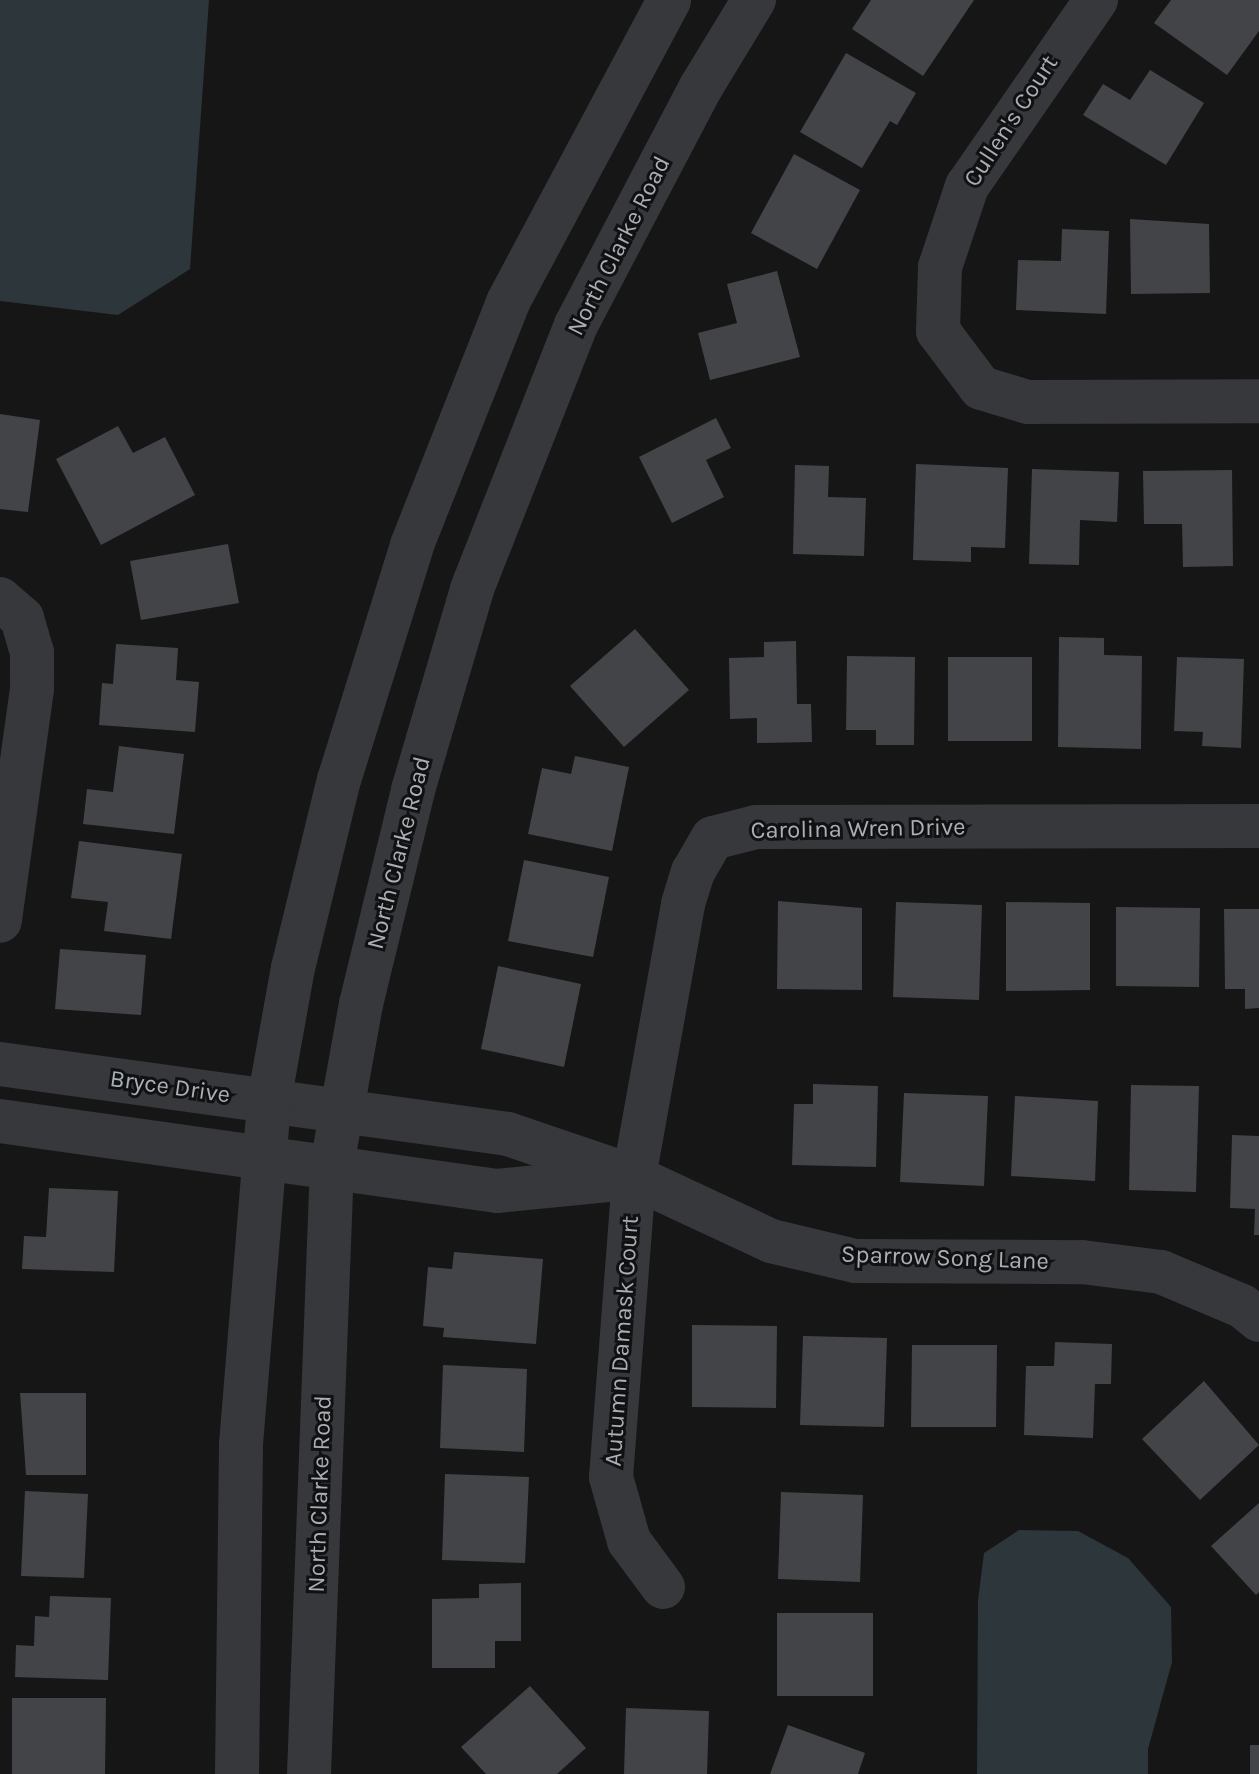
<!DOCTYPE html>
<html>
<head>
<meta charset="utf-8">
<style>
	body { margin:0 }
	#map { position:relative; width:1259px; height:1774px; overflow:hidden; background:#161617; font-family:Karla,sans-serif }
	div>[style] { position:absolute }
	.water>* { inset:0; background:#2c363b }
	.building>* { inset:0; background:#424447 }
	.minor>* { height:44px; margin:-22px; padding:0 22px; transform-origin:22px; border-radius:22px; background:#37383c }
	span { translate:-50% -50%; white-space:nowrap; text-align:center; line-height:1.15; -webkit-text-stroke:6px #111112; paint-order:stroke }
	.street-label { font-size:24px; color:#a8afb7 }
</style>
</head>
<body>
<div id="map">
	<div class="water">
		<div style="clip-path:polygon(0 0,209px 0,190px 269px,118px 315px,0 301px)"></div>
		<div style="clip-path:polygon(1019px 1530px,1078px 1531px,1128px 1558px,1171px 1607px,1172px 1662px,1148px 1749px,1148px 1774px,977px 1774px,978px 1600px,984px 1553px)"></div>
	</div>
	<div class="building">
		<div style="clip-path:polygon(871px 0,974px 0,923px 76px,852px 29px)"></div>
		<div style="clip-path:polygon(1171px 0,1259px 0,1259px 31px,1227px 75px,1154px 23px)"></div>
		<div style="clip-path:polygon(846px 53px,916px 93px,897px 125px,890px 121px,862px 168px,800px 132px)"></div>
		<div style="clip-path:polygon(1150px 70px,1204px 103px,1166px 165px,1083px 115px,1103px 84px,1130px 100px)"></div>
		<div style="clip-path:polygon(794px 154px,860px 190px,817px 269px,751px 233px)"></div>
		<div style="clip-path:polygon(1130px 219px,1209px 224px,1210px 293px,1131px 294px)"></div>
		<div style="clip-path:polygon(1062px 229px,1109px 231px,1106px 314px,1016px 310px,1018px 260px,1061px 261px)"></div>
		<div style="clip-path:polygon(777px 271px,800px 357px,710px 380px,698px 333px,737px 323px,727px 284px)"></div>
		<div style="clip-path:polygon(0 414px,40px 420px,28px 512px,0 509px)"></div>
		<div style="clip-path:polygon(716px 418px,731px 448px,706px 460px,724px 497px,672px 523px,639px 457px)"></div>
		<div style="clip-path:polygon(118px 426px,133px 453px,165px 437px,195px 495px,101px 545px,56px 459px)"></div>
		<div style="clip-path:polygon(916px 464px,1008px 468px,1005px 548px,971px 547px,971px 562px,913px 560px)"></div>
		<div style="clip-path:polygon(795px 465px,829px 466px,828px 497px,866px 498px,864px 556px,793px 554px)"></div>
		<div style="clip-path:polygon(1032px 469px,1119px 472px,1117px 522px,1080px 520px,1079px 565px,1029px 564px)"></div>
		<div style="clip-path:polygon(1232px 470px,1233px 566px,1183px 567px,1182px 524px,1144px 524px,1143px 471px)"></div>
		<div style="clip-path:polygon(228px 544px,239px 603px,141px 620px,130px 561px)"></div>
		<div style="clip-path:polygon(635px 629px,689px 690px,624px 747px,570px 686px)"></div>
		<div style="clip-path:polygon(1059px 637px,1104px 638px,1104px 655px,1142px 656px,1141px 749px,1058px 747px)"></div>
		<div style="clip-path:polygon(796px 641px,797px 704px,811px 704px,812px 742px,757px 743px,757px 718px,730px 719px,729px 658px,764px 657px,764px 642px)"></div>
		<div style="clip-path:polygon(116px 644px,178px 648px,176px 680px,199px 682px,195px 732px,99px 725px,102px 683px,113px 684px)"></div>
		<div style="clip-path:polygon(847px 656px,915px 657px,914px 745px,876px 745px,876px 730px,846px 730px)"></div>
		<div style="clip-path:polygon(948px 657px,1032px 657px,1032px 741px,948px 741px)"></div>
		<div style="clip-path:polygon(1177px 657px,1244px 659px,1241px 748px,1202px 746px,1203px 732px,1174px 731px)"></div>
		<div style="clip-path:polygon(119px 746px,184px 754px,174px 834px,83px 824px,87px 789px,113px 792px)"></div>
		<div style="clip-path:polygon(575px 756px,629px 767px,612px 851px,528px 834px,542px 768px,571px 774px)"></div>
		<div style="clip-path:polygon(79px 841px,182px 854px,171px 939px,104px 931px,108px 902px,71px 898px)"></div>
		<div style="clip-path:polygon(524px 860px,609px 877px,593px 957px,508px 941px)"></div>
		<div style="clip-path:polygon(778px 901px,862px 908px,862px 990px,777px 989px)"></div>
		<div style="clip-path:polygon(896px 902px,982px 905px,979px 1000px,893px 997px)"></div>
		<div style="clip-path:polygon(1006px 902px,1090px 903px,1090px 990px,1006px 991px)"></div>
		<div style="clip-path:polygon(1116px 907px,1200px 908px,1199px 987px,1116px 986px)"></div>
		<div style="clip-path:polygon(1224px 909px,1259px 909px,1259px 1008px,1245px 1009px,1245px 989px,1225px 989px)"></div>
		<div style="clip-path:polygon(60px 949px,146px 955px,141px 1015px,55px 1009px)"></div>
		<div style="clip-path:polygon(498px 966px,581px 984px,564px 1067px,481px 1049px)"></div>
		<div style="clip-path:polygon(813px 1084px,878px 1086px,876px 1167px,792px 1165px,794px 1104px,813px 1104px)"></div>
		<div style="clip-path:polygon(1131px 1085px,1199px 1086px,1196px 1192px,1129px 1190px)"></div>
		<div style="clip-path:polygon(904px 1093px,988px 1096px,984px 1186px,900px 1182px)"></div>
		<div style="clip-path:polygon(1015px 1096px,1098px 1101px,1095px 1181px,1011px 1176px)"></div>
		<div style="clip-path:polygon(1232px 1135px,1259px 1136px,1259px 1235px,1254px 1235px,1255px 1209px,1230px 1208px)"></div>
		<div style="clip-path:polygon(49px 1188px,118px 1191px,114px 1272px,22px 1269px,24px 1236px,46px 1237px)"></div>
		<div style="clip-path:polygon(454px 1252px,543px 1259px,536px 1344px,443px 1337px,444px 1328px,423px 1326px,428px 1267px,452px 1269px)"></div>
		<div style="clip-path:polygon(692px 1325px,777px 1326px,776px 1408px,692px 1407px)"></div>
		<div style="clip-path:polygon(803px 1336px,887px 1338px,884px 1427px,800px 1425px)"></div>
		<div style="clip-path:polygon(1055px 1342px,1112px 1344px,1111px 1384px,1095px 1384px,1093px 1438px,1024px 1435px,1026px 1366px,1054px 1366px)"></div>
		<div style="clip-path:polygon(912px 1345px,997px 1345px,996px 1427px,911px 1427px)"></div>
		<div style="clip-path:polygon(443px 1365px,527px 1369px,524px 1452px,440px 1448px)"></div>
		<div style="clip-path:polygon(1204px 1381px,1259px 1445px,1200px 1500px,1142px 1439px)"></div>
		<div style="clip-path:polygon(20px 1393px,86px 1393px,86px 1475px,26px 1475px)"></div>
		<div style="clip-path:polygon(445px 1474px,529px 1477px,525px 1563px,442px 1560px)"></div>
		<div style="clip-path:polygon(25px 1491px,88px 1494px,84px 1578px,21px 1576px)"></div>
		<div style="clip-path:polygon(781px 1492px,863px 1495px,860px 1582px,778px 1579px)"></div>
		<div style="clip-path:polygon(1259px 1503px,1259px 1592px,1256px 1595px,1211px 1546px)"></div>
		<div style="clip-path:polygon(521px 1583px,521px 1641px,495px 1641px,495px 1668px,432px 1668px,432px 1599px,479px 1598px,479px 1584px)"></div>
		<div style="clip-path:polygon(50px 1596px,111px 1598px,108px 1680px,15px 1677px,16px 1645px,34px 1646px,35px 1616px,49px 1617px)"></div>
		<div style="clip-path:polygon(777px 1613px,873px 1613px,873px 1696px,777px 1696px)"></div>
		<div style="clip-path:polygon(530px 1686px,586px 1748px,557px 1774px,486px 1774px,461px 1747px)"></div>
		<div style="clip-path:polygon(12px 1698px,106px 1698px,105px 1774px,12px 1774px)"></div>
		<div style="clip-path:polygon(626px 1708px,709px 1711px,707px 1774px,624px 1774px)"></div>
		<div style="clip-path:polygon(788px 1725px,865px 1753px,858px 1774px,770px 1774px)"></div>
		<div style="clip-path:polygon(1250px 1745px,1259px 1745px,1259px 1774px,1250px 1774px)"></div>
	</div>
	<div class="minor">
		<div style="left:1096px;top:0;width:226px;rotate:124.7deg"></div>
		<div style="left:967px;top:186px;width:85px;rotate:108.4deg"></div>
		<div style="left:940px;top:267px;width:64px;rotate:91.8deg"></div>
		<div style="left:938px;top:331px;width:71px;rotate:53deg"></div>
		<div style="left:981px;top:388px;width:49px;rotate:16.6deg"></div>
		<div style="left:1028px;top:402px;width:231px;rotate:-0.2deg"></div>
		<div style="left:0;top:599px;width:29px;rotate:41deg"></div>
		<div style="left:22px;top:618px;width:35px;rotate:74deg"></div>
		<div style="left:32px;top:652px;width:37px;rotate:90deg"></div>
		<div style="left:32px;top:689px;width:234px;rotate:97.9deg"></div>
		<div style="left:0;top:1064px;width:513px;rotate:7.85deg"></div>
		<div style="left:508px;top:1134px;width:133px;rotate:18.8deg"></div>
		<div style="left:634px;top:1177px;width:151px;rotate:25deg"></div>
		<div style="left:771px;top:1241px;width:86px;rotate:13.4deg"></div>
		<div style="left:855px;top:1261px;width:227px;rotate:0.3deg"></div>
		<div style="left:1082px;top:1262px;width:80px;rotate:7.2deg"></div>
		<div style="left:1161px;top:1272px;width:88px;rotate:22.8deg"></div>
		<div style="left:1242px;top:1306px;width:22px;rotate:39deg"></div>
		<div style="left:0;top:1121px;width:502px;rotate:8.02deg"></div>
		<div style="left:497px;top:1191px;width:124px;rotate:-5.6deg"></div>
		<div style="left:663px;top:1587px;width:57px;rotate:-126.5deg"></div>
		<div style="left:629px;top:1541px;width:66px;rotate:-105.7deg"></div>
		<div style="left:611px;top:1477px;width:301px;rotate:-85.6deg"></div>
		<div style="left:634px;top:1177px;width:277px;rotate:-79.8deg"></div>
		<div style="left:683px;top:904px;width:34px;rotate:-73deg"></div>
		<div style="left:693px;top:872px;width:39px;rotate:-60deg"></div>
		<div style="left:713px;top:838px;width:44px;rotate:-14.3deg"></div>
		<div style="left:756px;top:827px;width:503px;rotate:-0.11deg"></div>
		<div style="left:237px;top:1774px;width:330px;rotate:-89.3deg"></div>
		<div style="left:241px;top:1444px;width:344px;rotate:-85.3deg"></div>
		<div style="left:269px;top:1101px;width:135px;rotate:-79.8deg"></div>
		<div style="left:293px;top:968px;width:194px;rotate:-76.3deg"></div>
		<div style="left:339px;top:780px;width:246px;rotate:-72.7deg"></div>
		<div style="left:412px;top:545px;width:261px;rotate:-68.4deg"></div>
		<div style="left:508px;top:302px;width:342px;rotate:-61.9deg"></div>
		<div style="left:309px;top:1774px;width:609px;rotate:-87.84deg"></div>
		<div style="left:332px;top:1165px;width:164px;rotate:-79.8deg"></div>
		<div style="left:361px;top:1004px;width:220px;rotate:-76.3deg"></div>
		<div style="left:413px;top:790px;width:209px;rotate:-73.6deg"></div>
		<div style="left:472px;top:589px;width:284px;rotate:-68.5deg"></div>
		<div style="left:576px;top:325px;width:269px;rotate:-62.3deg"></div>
		<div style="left:701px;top:87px;width:102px;rotate:-58.7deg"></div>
	</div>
	<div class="street-label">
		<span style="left:1011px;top:121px;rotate:-57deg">Cullen's Court</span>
		<span style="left:619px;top:246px;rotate:-63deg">North Clarke Road</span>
		<span style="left:858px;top:829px;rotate:-1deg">Carolina Wren Drive</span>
		<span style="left:399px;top:853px;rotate:-76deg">North Clarke Road</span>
		<span style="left:170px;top:1087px;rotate:8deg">Bryce Drive</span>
		<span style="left:945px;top:1258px;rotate:2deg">Sparrow Song Lane</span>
		<span style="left:622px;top:1341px;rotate:-86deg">Autumn Damask Court</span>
		<span style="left:320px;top:1494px;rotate:-88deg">North Clarke Road</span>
	</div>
</div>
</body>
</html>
